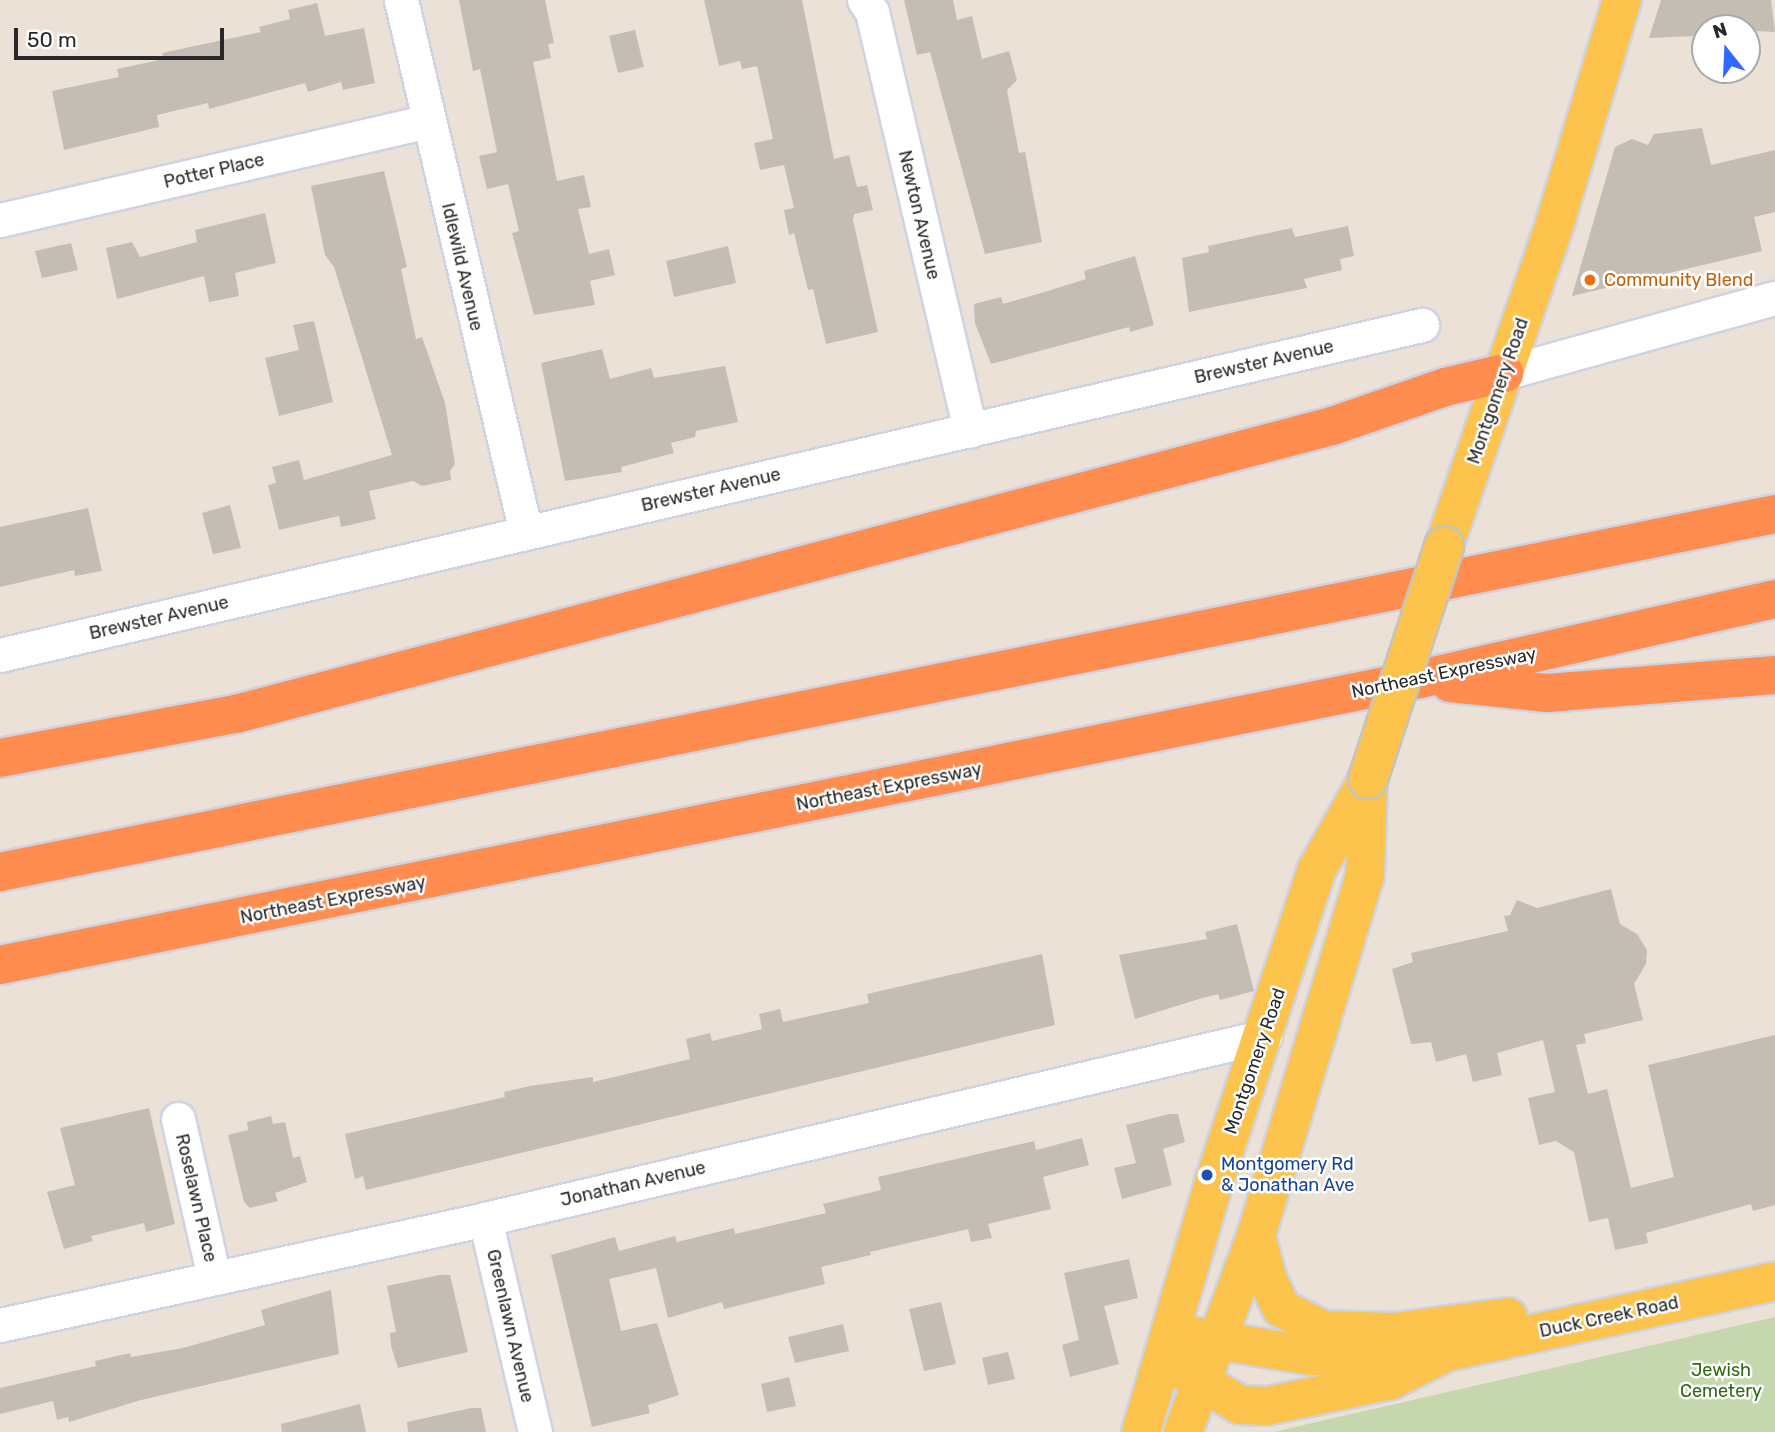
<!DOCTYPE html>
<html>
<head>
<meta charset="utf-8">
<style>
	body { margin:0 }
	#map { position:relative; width:1775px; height:1432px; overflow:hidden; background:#ece1d7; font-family:Rubik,sans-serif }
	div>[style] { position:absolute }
	.cemetery>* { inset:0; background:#c5d7ad }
	.building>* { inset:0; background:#c3bdb4 }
	.roads { filter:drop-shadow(2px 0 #cdd3e2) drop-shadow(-2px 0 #cdd3e2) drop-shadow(0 2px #cdd3e2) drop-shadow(0 -2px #cdd3e2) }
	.minor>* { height:33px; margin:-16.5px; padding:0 16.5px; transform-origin:16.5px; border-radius:16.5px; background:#fff }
	.major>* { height:38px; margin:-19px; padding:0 19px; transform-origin:19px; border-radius:19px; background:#fcc44c }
	.highway>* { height:38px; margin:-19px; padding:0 19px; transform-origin:19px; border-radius:19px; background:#ff8d4f }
	.bridges { filter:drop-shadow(2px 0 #c3c3c3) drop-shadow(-2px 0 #c3c3c3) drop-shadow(0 2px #c3c3c3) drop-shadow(0 -2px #c3c3c3) }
	.major-bridge>* { height:38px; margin:-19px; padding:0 19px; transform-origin:19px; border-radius:19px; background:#fcc44c }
	.dots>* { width:19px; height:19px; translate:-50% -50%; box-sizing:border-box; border:4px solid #fff; border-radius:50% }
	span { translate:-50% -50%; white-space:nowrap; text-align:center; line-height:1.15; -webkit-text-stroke:5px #fff; paint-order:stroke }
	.street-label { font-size:18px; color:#282828 }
	.food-label { font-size:18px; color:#c56008 }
	.left { translate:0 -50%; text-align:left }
	.transit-label { font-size:18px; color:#164399 }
	.park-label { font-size:18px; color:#2c6913 }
	.north { position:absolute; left:1691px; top:14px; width:70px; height:70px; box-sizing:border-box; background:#fff; border:2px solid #a9a9a9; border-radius:50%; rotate:342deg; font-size:19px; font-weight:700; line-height:28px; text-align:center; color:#282828 }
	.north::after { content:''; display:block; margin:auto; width:24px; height:32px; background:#3168ff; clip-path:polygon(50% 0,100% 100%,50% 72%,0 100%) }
	.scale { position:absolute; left:14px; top:28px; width:210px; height:32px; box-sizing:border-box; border:4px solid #282828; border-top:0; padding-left:9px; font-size:21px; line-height:24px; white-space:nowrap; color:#282828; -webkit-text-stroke:5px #fff; paint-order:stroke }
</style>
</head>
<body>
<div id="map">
	<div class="cemetery">
		<div style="clip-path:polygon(1775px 1317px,1775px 1432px,1273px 1432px)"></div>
	</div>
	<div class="building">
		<div style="clip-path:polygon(459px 0,545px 0,554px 43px,548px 44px,551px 58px,533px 62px,557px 181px,584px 175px,591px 207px,578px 209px,589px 254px,609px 249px,615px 275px,590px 281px,595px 305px,534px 315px,512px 233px,519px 231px,508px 184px,487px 189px,479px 156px,497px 152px,480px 69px,473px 71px)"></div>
		<div style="clip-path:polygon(704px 0,802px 0,834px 159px,849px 155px,857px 187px,867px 185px,873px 210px,854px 214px,853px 220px,878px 332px,826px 344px,813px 289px,808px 290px,794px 233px,789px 235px,784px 210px,794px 208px,784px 165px,760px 170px,754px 143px,773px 139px,757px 66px,742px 69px,740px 61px,719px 66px)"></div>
		<div style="clip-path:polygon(904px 0,953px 0,957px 20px,972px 16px,982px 59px,1009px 51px,1017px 80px,1007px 90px,1019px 153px,1025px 152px,1042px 242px,985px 254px,930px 52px,917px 55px)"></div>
		<div style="clip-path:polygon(1661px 0,1771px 0,1775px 32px,1698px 28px,1697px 36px,1649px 38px)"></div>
		<div style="clip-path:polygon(317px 3px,325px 36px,364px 28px,375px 83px,343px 90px,341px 82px,308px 92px,305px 83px,209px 109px,208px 103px,157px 115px,159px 127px,64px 150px,52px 91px,119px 77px,117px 69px,164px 59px,162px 53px,261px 32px,259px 27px,290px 19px,288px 10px)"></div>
		<div style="clip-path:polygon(635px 30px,644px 67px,618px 73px,609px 36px)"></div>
		<div style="clip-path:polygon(1702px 128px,1711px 165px,1775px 150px,1775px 212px,1754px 217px,1762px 251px,1572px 296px,1615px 147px,1632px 139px,1648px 145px,1654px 134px)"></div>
		<div style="clip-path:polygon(384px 171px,407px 267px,401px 269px,416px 339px,422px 337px,445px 403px,455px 464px,450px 471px,451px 480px,422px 486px,413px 481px,369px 491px,376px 519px,341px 527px,339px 516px,279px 530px,268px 485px,276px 483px,272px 467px,299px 460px,304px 480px,392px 455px,334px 267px,325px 255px,311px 186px)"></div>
		<div style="clip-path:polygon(265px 213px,276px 263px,235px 273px,239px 296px,209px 302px,204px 276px,117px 299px,106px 248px,132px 242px,140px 257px,197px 242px,195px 230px)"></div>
		<div style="clip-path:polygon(1348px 226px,1354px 256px,1340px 259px,1342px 270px,1304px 279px,1307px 288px,1189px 312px,1182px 258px,1209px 252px,1208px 246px,1292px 228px,1295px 237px)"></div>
		<div style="clip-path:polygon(71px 243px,78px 270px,42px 278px,35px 251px)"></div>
		<div style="clip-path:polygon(728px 246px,736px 283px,674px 297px,666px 261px)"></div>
		<div style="clip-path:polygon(1135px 256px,1154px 325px,1130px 332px,1129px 327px,991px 364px,975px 323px,974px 304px,1001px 297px,1003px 304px,1048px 291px,1086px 279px,1084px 271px)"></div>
		<div style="clip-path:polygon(314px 321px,333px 402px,279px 416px,265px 358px,299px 350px,293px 325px)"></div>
		<div style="clip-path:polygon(602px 349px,610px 379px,651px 368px,654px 378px,725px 366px,738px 422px,696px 431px,695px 437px,671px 443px,674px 453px,621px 467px,622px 472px,565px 481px,541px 363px)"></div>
		<div style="clip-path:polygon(230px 505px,241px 548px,213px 554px,202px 513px)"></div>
		<div style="clip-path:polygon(88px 508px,102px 571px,75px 576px,74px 570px,0 587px,0 527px)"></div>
		<div style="clip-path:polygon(1611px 889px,1620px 924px,1637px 934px,1647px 950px,1646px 964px,1634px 984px,1643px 1020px,1584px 1034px,1586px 1043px,1576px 1045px,1588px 1094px,1607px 1089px,1631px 1188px,1674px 1177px,1648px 1065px,1775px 1035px,1775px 1205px,1753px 1211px,1751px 1204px,1646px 1233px,1648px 1243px,1615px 1250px,1608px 1218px,1589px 1222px,1574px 1152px,1556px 1141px,1539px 1145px,1528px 1098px,1555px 1092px,1543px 1040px,1497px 1053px,1502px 1075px,1473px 1082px,1466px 1054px,1436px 1062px,1431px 1042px,1411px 1044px,1392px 969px,1413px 962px,1411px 953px,1508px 931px,1504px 916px,1510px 915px,1517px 900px,1537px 908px)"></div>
		<div style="clip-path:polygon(1237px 924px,1254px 991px,1220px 1000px,1218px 994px,1199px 999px,1135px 1019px,1119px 955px,1207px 939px,1205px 932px)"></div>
		<div style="clip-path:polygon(1042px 954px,1055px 1025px,366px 1190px,363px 1176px,355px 1179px,345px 1134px,505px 1097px,504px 1092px,530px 1086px,593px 1077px,593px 1082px,690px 1059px,686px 1039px,710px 1033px,712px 1041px,762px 1029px,759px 1014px,780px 1009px,783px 1022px,869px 1003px,867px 994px)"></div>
		<div style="clip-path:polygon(149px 1108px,175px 1224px,146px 1232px,144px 1223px,91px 1236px,93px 1241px,64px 1249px,47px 1192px,75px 1185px,60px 1128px)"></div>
		<div style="clip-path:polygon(1169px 1114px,1178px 1114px,1185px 1142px,1163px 1149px,1172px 1185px,1122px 1199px,1114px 1168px,1136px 1163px,1126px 1125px)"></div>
		<div style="clip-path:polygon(271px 1116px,273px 1124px,285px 1122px,293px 1158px,300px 1156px,307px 1182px,275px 1193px,278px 1201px,250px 1208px,244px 1202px,228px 1135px,248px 1130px,247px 1122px)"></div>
		<div style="clip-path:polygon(1082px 1138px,1089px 1165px,1043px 1177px,1051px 1209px,988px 1224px,992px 1238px,971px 1242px,968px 1229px,870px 1252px,871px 1255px,821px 1267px,825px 1284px,724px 1309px,722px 1302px,668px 1318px,656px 1268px,609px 1279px,621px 1331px,657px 1323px,679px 1395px,648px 1405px,650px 1413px,592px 1427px,551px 1255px,615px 1237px,619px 1251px,675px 1236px,677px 1242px,734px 1228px,735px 1234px,826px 1213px,823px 1204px,881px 1190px,878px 1177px,1034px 1141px,1036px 1150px)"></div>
		<div style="clip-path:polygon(1129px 1259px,1138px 1298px,1104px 1306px,1119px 1364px,1070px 1377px,1062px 1345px,1079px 1340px,1064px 1273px)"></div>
		<div style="clip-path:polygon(439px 1275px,450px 1275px,468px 1352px,398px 1368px,391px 1346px,390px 1333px,396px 1332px,387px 1286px)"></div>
		<div style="clip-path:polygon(331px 1290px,339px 1354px,141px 1400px,69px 1422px,68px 1417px,57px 1420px,53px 1401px,0 1414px,0 1388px,96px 1366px,95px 1361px,130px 1353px,131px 1357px,183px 1348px,265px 1325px,261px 1310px)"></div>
		<div style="clip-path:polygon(941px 1302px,956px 1364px,924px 1371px,909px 1309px)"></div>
		<div style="clip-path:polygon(843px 1324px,849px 1351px,795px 1363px,788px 1337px)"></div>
		<div style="clip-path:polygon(1008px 1352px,1015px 1379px,988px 1385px,982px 1358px)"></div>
		<div style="clip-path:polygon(789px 1377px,796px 1406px,767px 1412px,761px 1384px)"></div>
		<div style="clip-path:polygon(360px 1404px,366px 1432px,282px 1432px,281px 1424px)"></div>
		<div style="clip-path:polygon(471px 1408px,481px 1408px,486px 1432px,408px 1432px,407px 1422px)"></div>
	</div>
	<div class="roads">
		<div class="minor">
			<div style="left:401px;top:0;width:547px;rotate:76.8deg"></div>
			<div style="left:864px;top:0;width:14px;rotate:56deg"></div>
			<div style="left:872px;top:12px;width:430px;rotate:76.8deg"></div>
			<div style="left:0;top:220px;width:439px;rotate:-13deg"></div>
			<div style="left:1504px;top:373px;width:281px;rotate:-15.5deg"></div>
			<div style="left:0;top:655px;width:1460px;rotate:-13.07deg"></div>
			<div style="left:178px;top:1119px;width:162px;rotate:77.2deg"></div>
			<div style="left:485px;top:1219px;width:219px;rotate:76.8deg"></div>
			<div style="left:0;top:1325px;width:496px;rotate:-12.3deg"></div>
			<div style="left:485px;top:1219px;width:801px;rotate:-13.2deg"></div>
		</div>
		<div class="major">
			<div style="left:1444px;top:546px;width:342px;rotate:-71deg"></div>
			<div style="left:1555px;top:223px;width:233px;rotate:-73.3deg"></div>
			<div style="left:1256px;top:1236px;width:46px;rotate:74.7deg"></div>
			<div style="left:1268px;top:1280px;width:31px;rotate:65deg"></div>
			<div style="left:1281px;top:1308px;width:47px;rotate:27.6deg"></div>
			<div style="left:1323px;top:1330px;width:71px;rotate:1.6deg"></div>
			<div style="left:1394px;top:1332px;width:115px;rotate:-7.5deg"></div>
			<div style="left:1192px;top:1336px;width:122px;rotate:9.5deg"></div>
			<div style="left:1312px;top:1356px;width:131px;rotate:-1.3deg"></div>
			<div style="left:1443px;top:1353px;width:340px;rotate:-12.2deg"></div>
			<div style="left:1179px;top:1368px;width:71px;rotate:31.2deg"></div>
			<div style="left:1240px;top:1405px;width:27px;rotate:2deg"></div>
			<div style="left:1267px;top:1406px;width:127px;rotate:-11.8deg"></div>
			<div style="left:1391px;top:1380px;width:54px;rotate:-26.6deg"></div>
			<div style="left:1141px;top:1432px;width:264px;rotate:-73.7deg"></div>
			<div style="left:1215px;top:1179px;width:326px;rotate:-71.8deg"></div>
			<div style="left:1317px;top:869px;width:103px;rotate:-60.5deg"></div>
			<div style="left:1183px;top:1432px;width:209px;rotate:-69.6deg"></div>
			<div style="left:1256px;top:1236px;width:377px;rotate:-73.2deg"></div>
			<div style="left:1365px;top:875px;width:90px;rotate:-88.1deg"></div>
		</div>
		<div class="highway">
			<div style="left:1450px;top:683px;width:98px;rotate:5.9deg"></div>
			<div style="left:1547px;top:693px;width:229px;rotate:-4.5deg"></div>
			<div style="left:0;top:758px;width:240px;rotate:-10.6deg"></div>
			<div style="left:236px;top:714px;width:1133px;rotate:-14.72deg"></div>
			<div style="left:1332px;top:426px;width:120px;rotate:-19deg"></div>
			<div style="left:1445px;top:387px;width:61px;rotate:-13.3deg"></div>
			<div style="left:0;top:872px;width:1811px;rotate:-11.4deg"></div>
			<div style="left:0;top:965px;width:1449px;rotate:-11.39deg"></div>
			<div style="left:1420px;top:679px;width:364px;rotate:-12.7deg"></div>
		</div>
	</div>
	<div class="bridges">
		<div class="major-bridge">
			<div style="left:1368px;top:779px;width:245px;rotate:-71.9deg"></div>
		</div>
	</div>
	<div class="dots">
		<div style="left:1590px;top:280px;background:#e8710a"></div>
		<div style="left:1207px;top:1175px;background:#1a4fb4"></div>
	</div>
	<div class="street-label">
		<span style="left:214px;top:171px;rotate:-13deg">Potter Place</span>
		<span style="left:919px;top:215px;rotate:77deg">Newton Avenue</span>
		<span style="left:462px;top:267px;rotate:77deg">Idlewild Avenue</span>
		<span style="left:1264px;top:362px;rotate:-13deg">Brewster Avenue</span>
		<span style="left:1498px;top:391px;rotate:-71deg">Montgomery Road</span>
		<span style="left:711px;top:490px;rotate:-13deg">Brewster Avenue</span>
		<span style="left:159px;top:618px;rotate:-13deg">Brewster Avenue</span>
		<span style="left:1444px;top:673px;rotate:-12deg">Northeast Expressway</span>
		<span style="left:889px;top:787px;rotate:-11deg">Northeast Expressway</span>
		<span style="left:333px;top:900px;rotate:-11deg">Northeast Expressway</span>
		<span style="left:1255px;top:1061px;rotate:-71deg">Montgomery Road</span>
		<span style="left:633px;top:1184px;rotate:-13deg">Jonathan Avenue</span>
		<span style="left:196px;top:1198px;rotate:77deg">Roselawn Place</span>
		<span style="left:1609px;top:1317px;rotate:-12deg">Duck Creek Road</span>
		<span style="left:510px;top:1326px;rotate:77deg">Greenlawn Avenue</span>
	</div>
	<div class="food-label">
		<span class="left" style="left:1604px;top:280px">Community Blend</span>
	</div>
	<div class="transit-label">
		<span class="left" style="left:1221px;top:1175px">Montgomery Rd<br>&amp; Jonathan Ave</span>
	</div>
	<div class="park-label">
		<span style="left:1721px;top:1381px">Jewish<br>Cemetery</span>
	</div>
	<div class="north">N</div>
	<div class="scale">50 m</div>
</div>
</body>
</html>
